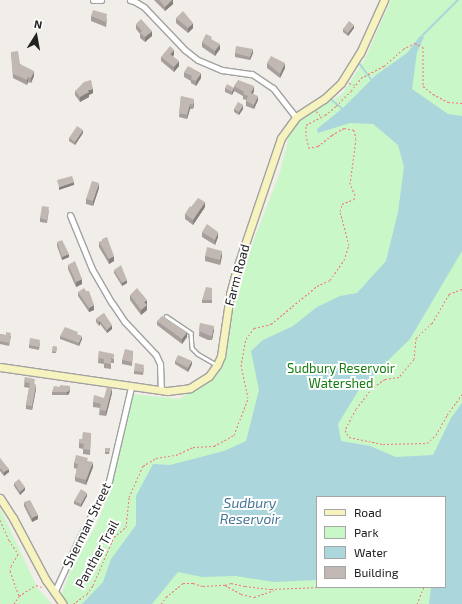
<!DOCTYPE html>
<html>
<head>
<meta charset="utf-8">
<style>
	body { margin:0 }
	#map { position:relative; width:462px; height:604px; overflow:hidden; background:#f1ede8; font-family:"Exo 2",sans-serif }
	div>[style] { position:absolute }
	.park>* { inset:0; background:#caf7c8 }
	.water>* { inset:0; background:#abd6dc }
	.stream>* { height:1.5px; margin:-0.75px; padding:0 0.75px; transform-origin:0.75px; border-radius:0.75px; background:#abd6dc }
	.path>* { height:1px; margin-top:-0.5px; transform-origin:0; background:repeating-linear-gradient(90deg,#f37678 0 2px,transparent 0 4px) }
	.roads { filter:drop-shadow(1px 0 #a2a2a2) drop-shadow(-1px 0 #a2a2a2) drop-shadow(0 1px #a2a2a2) drop-shadow(0 -1px #a2a2a2) }
	.lane>* { height:2.5px; margin:-1.25px; padding:0 1.25px; transform-origin:1.25px; border-radius:1.25px; background:#fff }
	.street>* { height:5px; margin:-2.5px; padding:0 2.5px; transform-origin:2.5px; border-radius:2.5px; background:#fff }
	.secondary>* { height:7px; margin:-3.5px; padding:0 3.5px; transform-origin:3.5px; border-radius:3.5px; background:#f7f3bf }
	.wall>* { inset:0; background:#a69e9b }
	.shaded-wall>* { inset:0; background:#87817e }
	.building>* { inset:0; background:#c1b8b4 }
	span { translate:-50% -50%; white-space:nowrap; text-align:center; line-height:1.15; -webkit-text-stroke:4px #fff; paint-order:stroke }
	.street-label { font-size:13px; color:#212121 }
	.park-label { font-size:13px; color:#157c11 }
	.water-label { font-size:14px; color:#477796; font-style:italic }
	.legend { position:absolute; left:316px; top:496px; width:130px; height:92px; box-sizing:border-box; background:#fff; border:1px solid #a6a6a6; margin:0; padding:5px 7px; list-style:none; font-size:12px; color:#212121 }
	.legend li { display:flex; align-items:center; gap:8px; height:20px }
	.legend b { width:20px; border:1px solid #a6a6a6 }
	.north { position:absolute; left:16px; top:16px; width:40px; height:40px; -webkit-text-stroke:3px #fff; paint-order:stroke; rotate:11deg; font-size:11px; font-weight:700; line-height:16px; text-align:center; color:#212121 }
	.north::after { content:''; display:block; margin:auto; width:14px; height:18px; background:#212121; clip-path:polygon(50% 0,100% 100%,50% 72%,0 100%) }
</style>
</head>
<body>
<div id="map">
	<div class="park">
		<div style="clip-path:polygon(evenodd,391px 0,462px 0,462px 604px,58px 604px,70px 572px,97px 523px,107px 498px,132px 394px,180px 399px,215px 372px,228px 335px,237px 284px,280px 172px,290px 132px,298px 122px,342px 94px,365px 59px,391px 0,317px 497px,445px 497px,445px 587px,317px 587px,317px 497px)"></div>
		<div style="clip-path:polygon(0 508px,38px 589px,52px 604px,0 604px)"></div>
	</div>
	<div class="water">
		<div style="clip-path:polygon(420px 36px,424px 37px,417px 52px,412px 89px,448px 114px,462px 116px,462px 251px,410px 339px,360px 388px,338px 424px,341px 441px,370px 446px,396px 457px,433px 455px,451px 418px,462px 403px,462px 604px,429px 604px,431px 587px,445px 587px,445px 497px,317px 497px,317px 580px,274px 582px,236px 576px,202px 577px,178px 572px,152px 604px,82px 604px,103px 582px,111px 559px,136px 525px,136px 496px,153px 464px,170px 465px,224px 451px,246px 441px,259px 390px,251px 351px,263px 340px,293px 326px,317px 307px,340px 296px,357px 293px,386px 261px,398px 212px,404px 167px,398px 145px,373px 124px,350px 123px,318px 133px,317px 129px,344px 107px,376px 75px,407px 53px)"></div>
	</div>
	<div class="stream">
		<div style="left:422px;top:36px;width:51px;rotate:-45deg"></div>
		<div style="left:360px;top:64px;width:20px;rotate:53deg"></div>
		<div style="left:331px;top:99px;width:16px;rotate:40deg"></div>
	</div>
	<div class="path">
		<div style="left:349px;top:83px;width:6px;rotate:18deg"></div>
		<div style="left:316px;top:111px;width:7px;rotate:45deg"></div>
		<div style="left:462px;top:289px;width:14px;rotate:159deg"></div>
		<div style="left:449px;top:294px;width:34px;rotate:120deg"></div>
		<div style="left:432px;top:323px;width:22px;rotate:137deg"></div>
		<div style="left:416px;top:338px;width:21px;rotate:95deg"></div>
		<div style="left:414px;top:359px;width:23px;rotate:130deg"></div>
		<div style="left:399px;top:377px;width:14px;rotate:172deg"></div>
		<div style="left:385px;top:379px;width:16px;rotate:145deg"></div>
		<div style="left:372px;top:388px;width:26px;rotate:127deg"></div>
		<div style="left:356px;top:409px;width:24px;rotate:118deg"></div>
		<div style="left:345px;top:430px;width:8px;rotate:60deg"></div>
		<div style="left:349px;top:437px;width:35px;rotate:12deg"></div>
		<div style="left:383px;top:444px;width:44px;rotate:-1.3deg"></div>
		<div style="left:427px;top:443px;width:12px;rotate:-42deg"></div>
		<div style="left:436px;top:435px;width:23px;rotate:-61deg"></div>
		<div style="left:447px;top:415px;width:26px;rotate:-54deg"></div>
		<div style="left:0;top:520px;width:22px;rotate:66deg"></div>
		<div style="left:9px;top:540px;width:17px;rotate:57deg"></div>
		<div style="left:18px;top:554px;width:14px;rotate:120deg"></div>
		<div style="left:11px;top:566px;width:5px;rotate:101deg"></div>
		<div style="left:10px;top:571px;width:27px;rotate:70deg"></div>
		<div style="left:225px;top:585px;width:18px;rotate:29deg"></div>
		<div style="left:241px;top:594px;width:13px;rotate:13deg"></div>
		<div style="left:254px;top:597px;width:21px;rotate:-19deg"></div>
		<div style="left:14px;top:604px;width:9px;rotate:-58deg"></div>
		<div style="left:19px;top:596px;width:20px;rotate:-33deg"></div>
		<div style="left:36px;top:585px;width:6px;rotate:18deg"></div>
		<div style="left:73px;top:604px;width:17px;rotate:-36deg"></div>
		<div style="left:87px;top:594px;width:11px;rotate:-56deg"></div>
		<div style="left:93px;top:585px;width:52px;rotate:-66.4deg"></div>
		<div style="left:114px;top:537px;width:16px;rotate:-40deg"></div>
		<div style="left:126px;top:527px;width:30px;rotate:-84deg"></div>
		<div style="left:129px;top:497px;width:34px;rotate:-66deg"></div>
		<div style="left:143px;top:466px;width:15px;rotate:-32deg"></div>
		<div style="left:156px;top:458px;width:20px;rotate:-9deg"></div>
		<div style="left:176px;top:455px;width:19px;rotate:-25deg"></div>
		<div style="left:193px;top:447px;width:21px;rotate:-3deg"></div>
		<div style="left:214px;top:446px;width:23px;rotate:-29deg"></div>
		<div style="left:234px;top:435px;width:40px;rotate:-69deg"></div>
		<div style="left:248px;top:398px;width:33px;rotate:-102deg"></div>
		<div style="left:241px;top:366px;width:27px;rotate:-80deg"></div>
		<div style="left:246px;top:339px;width:14px;rotate:-54deg"></div>
		<div style="left:254px;top:328px;width:17px;rotate:-13deg"></div>
		<div style="left:271px;top:324px;width:60px;rotate:-39.6deg"></div>
		<div style="left:317px;top:286px;width:14px;rotate:-25deg"></div>
		<div style="left:330px;top:280px;width:24px;rotate:-55deg"></div>
		<div style="left:344px;top:260px;width:16px;rotate:-72deg"></div>
		<div style="left:349px;top:245px;width:35px;rotate:-105deg"></div>
		<div style="left:340px;top:211px;width:7px;rotate:-74deg"></div>
		<div style="left:342px;top:204px;width:13px;rotate:-23deg"></div>
		<div style="left:354px;top:199px;width:4px;rotate:-76deg"></div>
		<div style="left:355px;top:195px;width:12px;rotate:-114deg"></div>
		<div style="left:350px;top:184px;width:45px;rotate:-82.4deg"></div>
		<div style="left:356px;top:139px;width:9px;rotate:-103deg"></div>
		<div style="left:354px;top:130px;width:10px;rotate:-169deg"></div>
		<div style="left:344px;top:128px;width:14px;rotate:150deg"></div>
		<div style="left:332px;top:135px;width:18px;rotate:142deg"></div>
		<div style="left:318px;top:146px;width:9px;rotate:167deg"></div>
		<div style="left:309px;top:148px;width:12px;rotate:-104deg"></div>
		<div style="left:306px;top:136px;width:11px;rotate:-90deg"></div>
		<div style="left:306px;top:125px;width:21px;rotate:-28deg"></div>
		<div style="left:325px;top:115px;width:14px;rotate:-39deg"></div>
		<div style="left:336px;top:106px;width:21px;rotate:-45deg"></div>
		<div style="left:351px;top:91px;width:16px;rotate:-52deg"></div>
		<div style="left:361px;top:78px;width:26px;rotate:-28deg"></div>
		<div style="left:384px;top:66px;width:25px;rotate:-42deg"></div>
		<div style="left:403px;top:49px;width:13px;rotate:-27deg"></div>
		<div style="left:415px;top:43px;width:9px;rotate:27deg"></div>
		<div style="left:423px;top:47px;width:39px;rotate:90deg"></div>
		<div style="left:423px;top:86px;width:13px;rotate:39deg"></div>
		<div style="left:433px;top:94px;width:17px;rotate:28deg"></div>
		<div style="left:448px;top:102px;width:14px;rotate:4deg"></div>
		<div style="left:161px;top:604px;width:9px;rotate:-54deg"></div>
		<div style="left:166px;top:597px;width:22px;rotate:-39deg"></div>
		<div style="left:183px;top:583px;width:10px"></div>
		<div style="left:193px;top:583px;width:10px;rotate:17deg"></div>
		<div style="left:203px;top:586px;width:22px;rotate:-3deg"></div>
		<div style="left:225px;top:585px;width:6px;rotate:-18deg"></div>
		<div style="left:231px;top:583px;width:14px;rotate:12deg"></div>
		<div style="left:245px;top:586px;width:26px;rotate:7deg"></div>
		<div style="left:271px;top:589px;width:48px;rotate:-2.4deg"></div>
		<div style="left:417px;top:604px;width:18px;rotate:-68deg"></div>
	</div>
	<div class="roads">
		<div class="lane">
			<div style="left:166px;top:316px;width:30px;rotate:34deg"></div>
			<div style="left:191px;top:333px;width:15px;rotate:86deg"></div>
			<div style="left:192px;top:348px;width:8px;rotate:45deg"></div>
			<div style="left:198px;top:354px;width:22px;rotate:30deg"></div>
		</div>
		<div class="street">
			<div style="left:93px;top:0;width:8px"></div>
			<div style="left:130px;top:0;width:4px;rotate:14deg"></div>
			<div style="left:134px;top:1px;width:12px;rotate:31deg"></div>
			<div style="left:144px;top:7px;width:59px;rotate:46.4deg"></div>
			<div style="left:185px;top:50px;width:16px;rotate:38deg"></div>
			<div style="left:198px;top:60px;width:26px;rotate:23deg"></div>
			<div style="left:222px;top:70px;width:30px;rotate:8deg"></div>
			<div style="left:252px;top:74px;width:25px;rotate:34deg"></div>
			<div style="left:273px;top:88px;width:37px;rotate:52deg"></div>
			<div style="left:70px;top:215px;width:58px;rotate:67.8deg"></div>
			<div style="left:92px;top:269px;width:39px;rotate:60deg"></div>
			<div style="left:112px;top:303px;width:23px;rotate:56deg"></div>
			<div style="left:125px;top:322px;width:45px;rotate:46.8deg"></div>
			<div style="left:156px;top:355px;width:10px;rotate:66deg"></div>
			<div style="left:160px;top:364px;width:26px;rotate:88deg"></div>
			<div style="left:54px;top:593px;width:55px;rotate:-65.3deg"></div>
			<div style="left:77px;top:543px;width:70px;rotate:-62.7deg"></div>
			<div style="left:109px;top:481px;width:97px;rotate:-76.8deg"></div>
		</div>
		<div class="secondary">
			<div style="left:0;top:367px;width:169px;rotate:8.2deg"></div>
			<div style="left:167px;top:391px;width:23px;rotate:-7deg"></div>
			<div style="left:190px;top:388px;width:22px;rotate:-32deg"></div>
			<div style="left:209px;top:376px;width:14px;rotate:-54deg"></div>
			<div style="left:217px;top:365px;width:10px;rotate:-66deg"></div>
			<div style="left:221px;top:356px;width:63px;rotate:-81.7deg"></div>
			<div style="left:230px;top:294px;width:24px;rotate:-75deg"></div>
			<div style="left:236px;top:271px;width:140px;rotate:-71.3deg"></div>
			<div style="left:281px;top:138px;width:26px;rotate:-54deg"></div>
			<div style="left:296px;top:117px;width:33px;rotate:-33deg"></div>
			<div style="left:324px;top:99px;width:23px;rotate:-43deg"></div>
			<div style="left:341px;top:83px;width:36px;rotate:-58deg"></div>
			<div style="left:360px;top:53px;width:58px;rotate:-65.6deg"></div>
			<div style="left:0;top:498px;width:24px;rotate:57deg"></div>
			<div style="left:13px;top:518px;width:70px;rotate:62deg"></div>
			<div style="left:46px;top:580px;width:29px;rotate:55deg"></div>
		</div>
	</div>
	<div class="wall">
		<div style="clip-path:polygon(154px 0,173px 0,173px 4px,165px 11px)"></div>
		<div style="clip-path:polygon(91px 16px,107px 19px,106px 27px,91px 21px)"></div>
		<div style="clip-path:polygon(176px 18px,193px 28px,188px 33px,176px 23px)"></div>
		<div style="clip-path:polygon(136px 24px,152px 36px,145px 42px,140px 38px,140px 34px,136px 29px)"></div>
		<div style="clip-path:polygon(354px 28px,348px 36px,343px 32px,343px 29px)"></div>
		<div style="clip-path:polygon(212px 40px,220px 49px,215px 56px,202px 47px,202px 42px)"></div>
		<div style="clip-path:polygon(11px 52px,20px 64px,34px 76px,31px 83px,28px 82px,27px 85px,13px 78px)"></div>
		<div style="clip-path:polygon(235px 53px,253px 53px,250px 60px,235px 57px)"></div>
		<div style="clip-path:polygon(174px 55px,173px 56px,179px 66px,174px 72px,161px 61px,161px 57px)"></div>
		<div style="clip-path:polygon(267px 63px,285px 68px,280px 78px,267px 68px)"></div>
		<div style="clip-path:polygon(184px 72px,201px 78px,196px 86px,191px 83px,191px 81px,184px 77px)"></div>
		<div style="clip-path:polygon(234px 86px,254px 91px,253px 94px,258px 100px,254px 109px,246px 106px,246px 100px,243px 99px,243px 96px,234px 91px,232px 95px,225px 92px,225px 88px,234px 88px)"></div>
		<div style="clip-path:polygon(75px 91px,93px 93px,89px 95px,89px 97px,80px 102px,75px 95px)"></div>
		<div style="clip-path:polygon(181px 96px,194px 104px,193px 109px,190px 109px,187px 119px,179px 117px)"></div>
		<div style="clip-path:polygon(234px 109px,243px 109px,239px 115px,234px 112px)"></div>
		<div style="clip-path:polygon(83px 133px,75px 145px,69px 141px,69px 138px)"></div>
		<div style="clip-path:polygon(99px 188px,93px 206px,86px 204px,86px 199px)"></div>
		<div style="clip-path:polygon(205px 207px,193px 225px,185px 219px,185px 214px)"></div>
		<div style="clip-path:polygon(49px 210px,47px 223px,40px 222px,40px 218px)"></div>
		<div style="clip-path:polygon(202px 232px,218px 237px,215px 245px,202px 237px)"></div>
		<div style="clip-path:polygon(102px 239px,114px 261px,109px 264px,99px 247px,99px 242px,102px 241px)"></div>
		<div style="clip-path:polygon(57px 242px,69px 257px,62px 260px,57px 246px)"></div>
		<div style="clip-path:polygon(205px 256px,222px 256px,220px 265px,205px 261px)"></div>
		<div style="clip-path:polygon(68px 265px,82px 284px,76px 287px,68px 269px)"></div>
		<div style="clip-path:polygon(114px 270px,127px 283px,122px 286px,114px 273px)"></div>
		<div style="clip-path:polygon(212px 288px,212px 303px,202px 303px,202px 300px)"></div>
		<div style="clip-path:polygon(78px 292px,94px 310px,89px 312px,78px 296px)"></div>
		<div style="clip-path:polygon(130px 295px,147px 305px,147px 310px,141px 315px,130px 300px)"></div>
		<div style="clip-path:polygon(104px 313px,112px 329px,107px 333px,100px 324px,99px 326px,96px 322px,96px 319px)"></div>
		<div style="clip-path:polygon(157px 321px,187px 337px,182px 344px,157px 325px)"></div>
		<div style="clip-path:polygon(200px 323px,214px 330px,212px 340px,208px 340px,199px 336px)"></div>
		<div style="clip-path:polygon(0 334px,11px 336px,9px 346px,0 344px)"></div>
		<div style="clip-path:polygon(60px 336px,82px 339px,79px 346px,60px 339px)"></div>
		<div style="clip-path:polygon(40px 343px,39px 350px,29px 348px,29px 345px)"></div>
		<div style="clip-path:polygon(53px 346px,57px 347px,56px 353px,52px 353px)"></div>
		<div style="clip-path:polygon(99px 351px,114px 359px,114px 363px,111px 363px,111px 369px,104px 368px,104px 364px,98px 363px)"></div>
		<div style="clip-path:polygon(133px 351px,132px 366px,122px 364px,122px 360px)"></div>
		<div style="clip-path:polygon(175px 361px,192px 364px,188px 372px,175px 364px)"></div>
		<div style="clip-path:polygon(144px 368px,143px 375px,134px 374px,134px 371px)"></div>
		<div style="clip-path:polygon(25px 377px,35px 384px,36px 389px,32px 410px,26px 409px,26px 405px,29px 388px,24px 387px)"></div>
		<div style="clip-path:polygon(70px 390px,69px 394px,67px 395px,52px 395px,52px 392px)"></div>
		<div style="clip-path:polygon(112px 393px,106px 416px,99px 415px,100px 408px,93px 407px,93px 402px,104px 398px)"></div>
		<div style="clip-path:polygon(91px 433px,90px 455px,83px 454px,83px 449px,79px 448px,79px 443px,82px 439px)"></div>
		<div style="clip-path:polygon(105px 448px,110px 448px,109px 454px,105px 454px)"></div>
		<div style="clip-path:polygon(0 458px,9px 472px,4px 476px,0 471px)"></div>
		<div style="clip-path:polygon(88px 461px,93px 467px,86px 485px,75px 481px,75px 477px,77px 469px,74px 468px,74px 463px)"></div>
		<div style="clip-path:polygon(14px 483px,25px 490px,20px 495px,14px 486px)"></div>
		<div style="clip-path:polygon(87px 496px,81px 507px,74px 504px,74px 501px)"></div>
		<div style="clip-path:polygon(24px 502px,38px 519px,32px 522px,24px 506px)"></div>
	</div>
	<div class="shaded-wall">
		<div style="clip-path:polygon(172px 0,173px 0,173px 4px,165px 11px,165px 7px)"></div>
		<div style="clip-path:polygon(193px 23px,193px 28px,188px 33px,188px 28px)"></div>
		<div style="clip-path:polygon(354px 25px,354px 28px,348px 36px,348px 33px)"></div>
		<div style="clip-path:polygon(152px 31px,152px 36px,145px 42px,145px 37px)"></div>
		<div style="clip-path:polygon(220px 44px,220px 49px,215px 56px,215px 51px)"></div>
		<div style="clip-path:polygon(253px 49px,253px 53px,250px 60px,250px 57px)"></div>
		<div style="clip-path:polygon(174px 50px,174px 55px,170px 59px,170px 54px)"></div>
		<div style="clip-path:polygon(179px 61px,179px 66px,174px 72px,174px 67px)"></div>
		<div style="clip-path:polygon(285px 63px,285px 68px,280px 78px,280px 74px)"></div>
		<div style="clip-path:polygon(34px 71px,34px 76px,31px 83px,31px 78px)"></div>
		<div style="clip-path:polygon(201px 73px,201px 78px,196px 86px,196px 81px)"></div>
		<div style="clip-path:polygon(28px 77px,28px 82px,27px 85px,27px 80px)"></div>
		<div style="clip-path:polygon(254px 86px,254px 91px,251px 98px,251px 93px)"></div>
		<div style="clip-path:polygon(234px 88px,234px 91px,232px 95px,232px 92px)"></div>
		<div style="clip-path:polygon(93px 89px,93px 93px,89px 95px,89px 97px,80px 102px,80px 97px,88px 90px)"></div>
		<div style="clip-path:polygon(258px 96px,258px 100px,254px 109px,254px 105px)"></div>
		<div style="clip-path:polygon(194px 99px,194px 104px,193px 109px,193px 105px)"></div>
		<div style="clip-path:polygon(190px 104px,190px 109px,187px 119px,187px 115px)"></div>
		<div style="clip-path:polygon(243px 105px,243px 109px,239px 115px,239px 112px)"></div>
		<div style="clip-path:polygon(83px 130px,83px 133px,75px 145px,75px 142px)"></div>
		<div style="clip-path:polygon(74px 182px,74px 185px,59px 190px,59px 187px)"></div>
		<div style="clip-path:polygon(99px 183px,99px 188px,93px 206px,93px 201px)"></div>
		<div style="clip-path:polygon(205px 202px,205px 207px,193px 225px,193px 220px)"></div>
		<div style="clip-path:polygon(218px 232px,218px 237px,215px 245px,215px 240px)"></div>
		<div style="clip-path:polygon(222px 251px,222px 256px,220px 265px,220px 260px)"></div>
		<div style="clip-path:polygon(69px 254px,69px 257px,62px 260px,62px 257px)"></div>
		<div style="clip-path:polygon(114px 256px,114px 261px,109px 264px,109px 259px)"></div>
		<div style="clip-path:polygon(82px 279px,82px 284px,76px 287px,76px 282px)"></div>
		<div style="clip-path:polygon(127px 280px,127px 283px,122px 286px,122px 283px)"></div>
		<div style="clip-path:polygon(147px 300px,147px 305px,144px 307px,144px 302px)"></div>
		<div style="clip-path:polygon(94px 305px,94px 310px,89px 312px,89px 308px)"></div>
		<div style="clip-path:polygon(147px 305px,147px 310px,141px 315px,141px 310px)"></div>
		<div style="clip-path:polygon(100px 321px,100px 324px,99px 326px,99px 322px)"></div>
		<div style="clip-path:polygon(112px 325px,112px 329px,107px 333px,107px 330px)"></div>
		<div style="clip-path:polygon(214px 326px,214px 330px,212px 340px,212px 336px)"></div>
		<div style="clip-path:polygon(187px 332px,187px 337px,182px 344px,182px 339px)"></div>
		<div style="clip-path:polygon(82px 336px,82px 339px,79px 346px,79px 343px)"></div>
		<div style="clip-path:polygon(192px 361px,192px 364px,188px 372px,188px 368px)"></div>
		<div style="clip-path:polygon(36px 385px,36px 389px,32px 410px,32px 406px)"></div>
		<div style="clip-path:polygon(70px 386px,69px 394px,67px 395px,67px 392px)"></div>
		<div style="clip-path:polygon(112px 388px,112px 393px,106px 416px,106px 411px)"></div>
		<div style="clip-path:polygon(93px 462px,93px 467px,86px 485px,86px 480px)"></div>
		<div style="clip-path:polygon(9px 469px,9px 472px,4px 476px,4px 472px)"></div>
		<div style="clip-path:polygon(25px 487px,25px 490px,20px 495px,20px 492px)"></div>
		<div style="clip-path:polygon(87px 493px,87px 496px,81px 507px,81px 504px)"></div>
		<div style="clip-path:polygon(38px 515px,38px 519px,32px 522px,32px 518px)"></div>
	</div>
	<div class="building">
		<div style="clip-path:polygon(159px 0,172px 0,165px 7px)"></div>
		<div style="clip-path:polygon(93px 10px,107px 14px,106px 22px,91px 16px)"></div>
		<div style="clip-path:polygon(183px 11px,193px 23px,188px 28px,176px 18px)"></div>
		<div style="clip-path:polygon(141px 19px,152px 31px,145px 37px,140px 33px,142px 31px,136px 24px)"></div>
		<div style="clip-path:polygon(349px 21px,354px 25px,348px 33px,343px 29px)"></div>
		<div style="clip-path:polygon(206px 34px,212px 37px,211px 39px,220px 44px,215px 51px,202px 42px)"></div>
		<div style="clip-path:polygon(170px 46px,174px 50px,170px 54px,179px 61px,174px 67px,161px 57px)"></div>
		<div style="clip-path:polygon(236px 46px,253px 49px,250px 57px,235px 53px)"></div>
		<div style="clip-path:polygon(18px 51px,20px 64px,34px 71px,31px 78px,28px 77px,27px 80px,13px 74px,11px 52px)"></div>
		<div style="clip-path:polygon(271px 56px,285px 63px,280px 74px,267px 63px)"></div>
		<div style="clip-path:polygon(188px 66px,201px 73px,196px 81px,191px 79px,192px 76px,184px 72px)"></div>
		<div style="clip-path:polygon(91px 80px,93px 89px,88px 90px,89px 92px,80px 97px,75px 91px,84px 82px)"></div>
		<div style="clip-path:polygon(238px 80px,254px 86px,251px 93px,258px 96px,254px 105px,246px 101px,248px 96px,243px 94px,244px 92px,234px 86px)"></div>
		<div style="clip-path:polygon(227px 84px,234px 88px,232px 92px,225px 88px)"></div>
		<div style="clip-path:polygon(181px 96px,194px 99px,193px 105px,190px 104px,187px 115px,179px 113px)"></div>
		<div style="clip-path:polygon(238px 102px,243px 105px,239px 112px,234px 109px)"></div>
		<div style="clip-path:polygon(77px 126px,83px 130px,75px 142px,69px 138px)"></div>
		<div style="clip-path:polygon(72px 176px,74px 182px,59px 187px,57px 180px)"></div>
		<div style="clip-path:polygon(92px 181px,99px 183px,93px 201px,86px 199px)"></div>
		<div style="clip-path:polygon(198px 198px,205px 202px,193px 220px,185px 214px,190px 206px,191px 207px)"></div>
		<div style="clip-path:polygon(42px 206px,49px 207px,47px 220px,40px 218px)"></div>
		<div style="clip-path:polygon(207px 224px,218px 232px,215px 240px,202px 232px)"></div>
		<div style="clip-path:polygon(107px 237px,114px 256px,109px 259px,99px 242px,103px 241px,102px 239px)"></div>
		<div style="clip-path:polygon(62px 240px,69px 254px,62px 257px,57px 242px)"></div>
		<div style="clip-path:polygon(207px 247px,222px 251px,220px 260px,205px 256px)"></div>
		<div style="clip-path:polygon(75px 261px,82px 279px,76px 282px,68px 265px)"></div>
		<div style="clip-path:polygon(121px 265px,127px 280px,122px 283px,114px 270px)"></div>
		<div style="clip-path:polygon(206px 287px,212px 288px,212px 300px,202px 300px)"></div>
		<div style="clip-path:polygon(84px 288px,86px 291px,89px 291px,94px 305px,89px 308px,78px 292px)"></div>
		<div style="clip-path:polygon(137px 288px,147px 300px,144px 302px,147px 305px,141px 310px,130px 295px)"></div>
		<div style="clip-path:polygon(104px 313px,112px 325px,107px 330px,100px 321px,99px 322px,96px 319px)"></div>
		<div style="clip-path:polygon(162px 316px,187px 332px,182px 339px,157px 321px)"></div>
		<div style="clip-path:polygon(200px 323px,214px 326px,212px 336px,208px 335px,199px 331px)"></div>
		<div style="clip-path:polygon(65px 327px,78px 332px,77px 334px,82px 336px,79px 343px,60px 336px)"></div>
		<div style="clip-path:polygon(6px 332px,11px 333px,9px 343px,0 341px,0 334px,6px 335px)"></div>
		<div style="clip-path:polygon(30px 338px,40px 340px,39px 347px,29px 345px)"></div>
		<div style="clip-path:polygon(53px 346px,57px 347px,56px 352px,52px 351px)"></div>
		<div style="clip-path:polygon(125px 349px,133px 351px,132px 362px,122px 360px)"></div>
		<div style="clip-path:polygon(99px 351px,114px 354px,114px 358px,111px 358px,111px 364px,104px 363px,104px 359px,98px 358px)"></div>
		<div style="clip-path:polygon(178px 355px,192px 361px,188px 368px,175px 361px)"></div>
		<div style="clip-path:polygon(135px 363px,144px 365px,143px 372px,134px 371px)"></div>
		<div style="clip-path:polygon(25px 377px,35px 379px,34px 384px,36px 385px,32px 406px,26px 405px,30px 383px,24px 382px)"></div>
		<div style="clip-path:polygon(60px 385px,70px 386px,69px 391px,67px 392px,52px 392px,54px 386px,60px 387px)"></div>
		<div style="clip-path:polygon(107px 387px,112px 388px,106px 411px,99px 410px,101px 404px,93px 402px,94px 395px,104px 398px)"></div>
		<div style="clip-path:polygon(83px 432px,91px 433px,90px 450px,83px 449px,84px 444px,79px 443px,79px 439px,82px 439px)"></div>
		<div style="clip-path:polygon(105px 448px,110px 448px,109px 452px,105px 452px)"></div>
		<div style="clip-path:polygon(76px 455px,88px 458px,87px 461px,93px 462px,86px 480px,75px 477px,78px 464px,74px 463px)"></div>
		<div style="clip-path:polygon(0 458px,9px 469px,4px 472px,0 468px)"></div>
		<div style="clip-path:polygon(19px 479px,25px 487px,20px 492px,14px 483px)"></div>
		<div style="clip-path:polygon(81px 489px,87px 493px,81px 504px,74px 501px)"></div>
		<div style="clip-path:polygon(30px 500px,38px 515px,32px 518px,24px 502px)"></div>
	</div>
	<div class="street-label">
		<span style="left:237px;top:275px;rotate:-75deg">Farm Road</span>
		<span style="left:87px;top:525px;rotate:-64deg">Sherman Street</span>
		<span style="left:97px;top:554px;rotate:-61deg">Panther Trail</span>
	</div>
	<div class="park-label">
		<span style="left:341px;top:376px">Sudbury Reservoir<br>Watershed</span>
	</div>
	<div class="water-label">
		<span style="left:250px;top:511px">Sudbury<br>Reservoir</span>
	</div>
	<ul class="legend">
	<li><b style="height:5px;background:#f7f3bf"></b>Road</li>
	<li><b style="height:11px;background:#caf7c8"></b>Park</li>
	<li><b style="height:11px;background:#abd6dc"></b>Water</li>
	<li><b style="height:11px;background:#c1b8b4"></b>Building</li>
	</ul>
	<div class="north">N</div>
</div>
</body>
</html>
